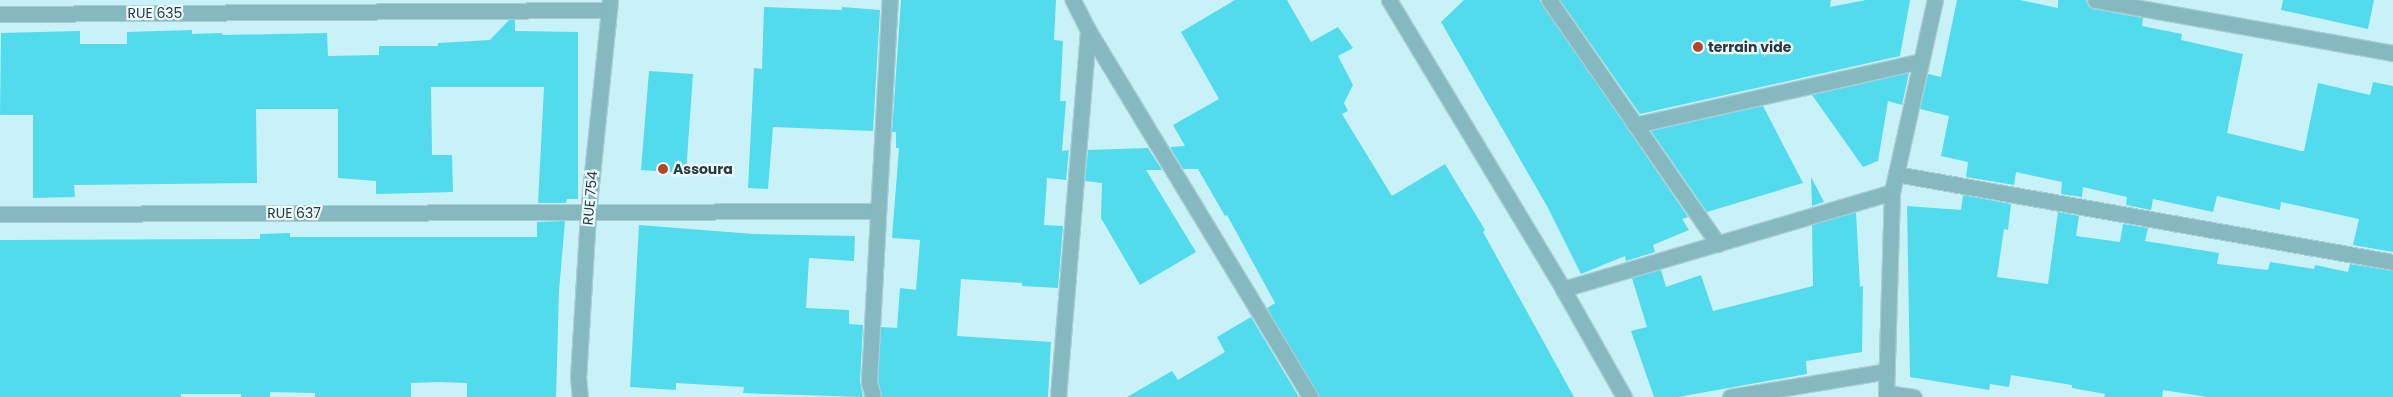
<!DOCTYPE html>
<html>
<head>
<meta charset="utf-8">
<style>
	body { margin:0 }
	#map { position:relative; width:2393px; height:397px; overflow:hidden; background:#c9f2f8; font-family:Poppins,sans-serif }
	div>[style] { position:absolute }
	.building>* { inset:0; background:#51dbec }
	.roads { filter:drop-shadow(1px 0 #a9cdd3) drop-shadow(-1px 0 #a9cdd3) drop-shadow(0 1px #a9cdd3) drop-shadow(0 -1px #a9cdd3) }
	.street>* { height:15px; margin:-7.5px; padding:0 7.5px; transform-origin:7.5px; border-radius:7.5px; background:#86b8bf }
	.dots>* { width:14px; height:14px; translate:-50% -50%; box-sizing:border-box; border:2px solid #eafafd; border-radius:50% }
	span { translate:-50% -50%; white-space:nowrap; text-align:center; line-height:1.15; -webkit-text-stroke:4.5px #eafafd; paint-order:stroke }
	.street-label { font-size:14px; color:#2b3b3d }
	.poi-label { font-size:14px; color:#2b3b3d; font-weight:700 }
	.left { translate:0 -50%; text-align:left }
</style>
</head>
<body>
<div id="map">
	<div class="building">
		<div style="clip-path:polygon(901px 0,1056px 0,1054px 40px,1063px 41px,1060px 101px,1066px 101px,1062px 151px,1069px 150px,1066px 180px,1047px 178px,1044px 225px,1063px 226px,1058px 288px,1022px 286px,1022px 283px,961px 279px,957px 336px,1051px 342px,1048px 397px,882px 397px,878px 381px,881px 327px,897px 328px,900px 288px,916px 290px,920px 240px,892px 238px,899px 148px,896px 148px,896px 132px,892px 132px)"></div>
		<div style="clip-path:polygon(1235px 0,1287px 0,1311px 42px,1338px 27px,1353px 48px,1338px 56px,1353px 85px,1344px 103px,1348px 111px,1342px 114px,1392px 196px,1445px 164px,1485px 230px,1483px 232px,1574px 397px,1319px 397px,1267px 308px,1275px 303px,1227px 215px,1225px 216px,1198px 169px,1183px 169px,1170px 147px,1185px 146px,1173px 125px,1219px 99px,1181px 32px)"></div>
		<div style="clip-path:polygon(1464px 0,1540px 0,1688px 217px,1682px 219px,1689px 230px,1653px 245px,1655px 252px,1626px 261px,1625px 256px,1581px 274px,1548px 208px,1441px 22px)"></div>
		<div style="clip-path:polygon(1560px 0,1831px 0,1830px 7px,1866px 0,1910px 0,1900px 56px,1640px 114px)"></div>
		<div style="clip-path:polygon(1957px 0,2020px 0,2058px 8px,2058px 0,2086px 0,2089px 7px,2093px 9px,2143px 18px,2142px 26px,2182px 34px,2181px 40px,2243px 54px,2227px 133px,2301px 151px,2304px 151px,2318px 83px,2370px 95px,2373px 82px,2393px 86px,2393px 252px,2353px 245px,2359px 219px,2281px 202px,2280px 210px,2217px 196px,2213px 212px,2153px 199px,2151px 210px,2126px 205px,2127px 197px,2083px 187px,2082px 197px,2061px 194px,2062px 182px,2016px 172px,2014px 185px,1966px 177px,1968px 162px,1941px 156px,1949px 116px,1920px 109px,1928px 74px,1941px 77px)"></div>
		<div style="clip-path:polygon(2283px 0,2374px 0,2368px 29px,2281px 10px)"></div>
		<div style="clip-path:polygon(764px 7px,842px 10px,842px 7px,880px 10px,873px 131px,773px 127px,768px 189px,748px 188px,754px 68px,762px 69px)"></div>
		<div style="clip-path:polygon(509px 20px,515px 20px,515px 31px,578px 32px,578px 199px,567px 199px,566px 203px,538px 203px,544px 87px,431px 87px,432px 155px,452px 155px,453px 192px,376px 194px,376px 181px,338px 178px,338px 109px,256px 109px,257px 183px,74px 185px,75px 197px,33px 198px,33px 115px,0 115px,1px 33px,80px 31px,80px 44px,127px 44px,127px 32px,192px 30px,192px 34px,222px 33px,222px 35px,327px 33px,328px 56px,379px 55px,379px 46px,438px 46px,438px 43px,490px 40px)"></div>
		<div style="clip-path:polygon(649px 71px,693px 74px,686px 173px,641px 170px)"></div>
		<div style="clip-path:polygon(1909px 73px,1902px 105px,1888px 101px,1878px 161px,1863px 167px,1812px 95px)"></div>
		<div style="clip-path:polygon(1763px 106px,1803px 183px,1707px 212px,1651px 131px)"></div>
		<div style="clip-path:polygon(1148px 148px,1162px 170px,1146px 170px,1196px 252px,1140px 285px,1101px 218px,1102px 183px,1085px 181px,1088px 150px)"></div>
		<div style="clip-path:polygon(1811px 177px,1824px 202px,1812px 206px)"></div>
		<div style="clip-path:polygon(1963px 195px,2011px 204px,2008px 230px,2004px 229px,1997px 277px,2048px 284px,2058px 212px,2079px 216px,2076px 236px,2120px 242px,2123px 224px,2148px 228px,2145px 241px,2219px 253px,2217px 264px,2268px 270px,2270px 262px,2314px 269px,2315px 265px,2348px 272px,2350px 264px,2393px 271px,2393px 397px,2208px 397px,2163px 390px,2162px 397px,2104px 397px,2105px 394px,2072px 388px,2072px 385px,2011px 375px,2009px 387px,1990px 384px,1989px 390px,1910px 377px,1907px 206px,1961px 210px)"></div>
		<div style="clip-path:polygon(1856px 212px,1860px 287px,1863px 286px,1862px 352px,1806px 361px,1807px 374px,1678px 397px,1654px 397px,1631px 331px,1647px 327px,1632px 278px,1661px 270px,1666px 287px,1701px 275px,1713px 311px,1813px 286px,1812px 225px)"></div>
		<div style="clip-path:polygon(565px 221px,559px 291px,556px 397px,467px 397px,467px 383px,438px 382px,411px 383px,411px 397px,315px 397px,315px 393px,270px 392px,270px 397px,241px 397px,241px 394px,181px 394px,181px 397px,0 397px,0 240px,260px 239px,260px 234px,290px 233px,290px 237px,537px 237px,537px 222px)"></div>
		<div style="clip-path:polygon(639px 225px,753px 234px,855px 236px,854px 261px,809px 258px,806px 308px,849px 310px,849px 324px,863px 325px,860px 381px,863px 397px,743px 393px,744px 387px,676px 383px,676px 390px,630px 387px)"></div>
		<div style="clip-path:polygon(1251px 317px,1299px 397px,1127px 397px,1172px 371px,1178px 380px,1225px 352px,1217px 337px)"></div>
	</div>
	<div class="roads">
		<div class="street">
			<div style="left:1389px;top:0;width:337px;rotate:58.9deg"></div>
			<div style="left:1563px;top:289px;width:124px;rotate:60.5deg"></div>
			<div style="left:1549px;top:0;width:297px;rotate:55.3deg"></div>
			<div style="left:2095px;top:0;width:303px;rotate:10.1deg"></div>
			<div style="left:0;top:14px;width:609px;rotate:-0.38deg"></div>
			<div style="left:1088px;top:30px;width:429px;rotate:58.8deg"></div>
			<div style="left:1635px;top:125px;width:293px;rotate:-12.6deg"></div>
			<div style="left:1896px;top:174px;width:505px;rotate:10.04deg"></div>
			<div style="left:0;top:214px;width:878px;rotate:-0.2deg"></div>
			<div style="left:1563px;top:289px;width:343px;rotate:-16.4deg"></div>
			<div style="left:1886px;top:393px;width:28px;rotate:8deg"></div>
			<div style="left:580px;top:397px;width:19px;rotate:-96deg"></div>
			<div style="left:578px;top:378px;width:165px;rotate:-86.5deg"></div>
			<div style="left:588px;top:213px;width:213px;rotate:-84.1deg"></div>
			<div style="left:873px;top:397px;width:16px;rotate:-105deg"></div>
			<div style="left:869px;top:382px;width:383px;rotate:-86.9deg"></div>
			<div style="left:1058px;top:397px;width:368px;rotate:-85.3deg"></div>
			<div style="left:1088px;top:30px;width:34px;rotate:-117deg"></div>
			<div style="left:1730px;top:397px;width:159px;rotate:-9.4deg"></div>
			<div style="left:1889px;top:397px;width:5px;rotate:-127deg"></div>
			<div style="left:1886px;top:393px;width:201px;rotate:-88.3deg"></div>
			<div style="left:1892px;top:192px;width:197px;rotate:-77.4deg"></div>
		</div>
	</div>
	<div class="dots">
		<div style="left:1698px;top:47px;background:#b04925"></div>
		<div style="left:663px;top:169px;background:#b04925"></div>
	</div>
	<div class="street-label">
		<span style="left:155px;top:13px">RUE 635</span>
		<span style="left:590px;top:198px;rotate:-85deg">RUE 754</span>
		<span style="left:294px;top:213px">RUE 637</span>
	</div>
	<div class="poi-label">
		<span class="left" style="left:1708px;top:47px">terrain vide</span>
		<span class="left" style="left:673px;top:169px">Assoura</span>
	</div>
</div>
</body>
</html>
